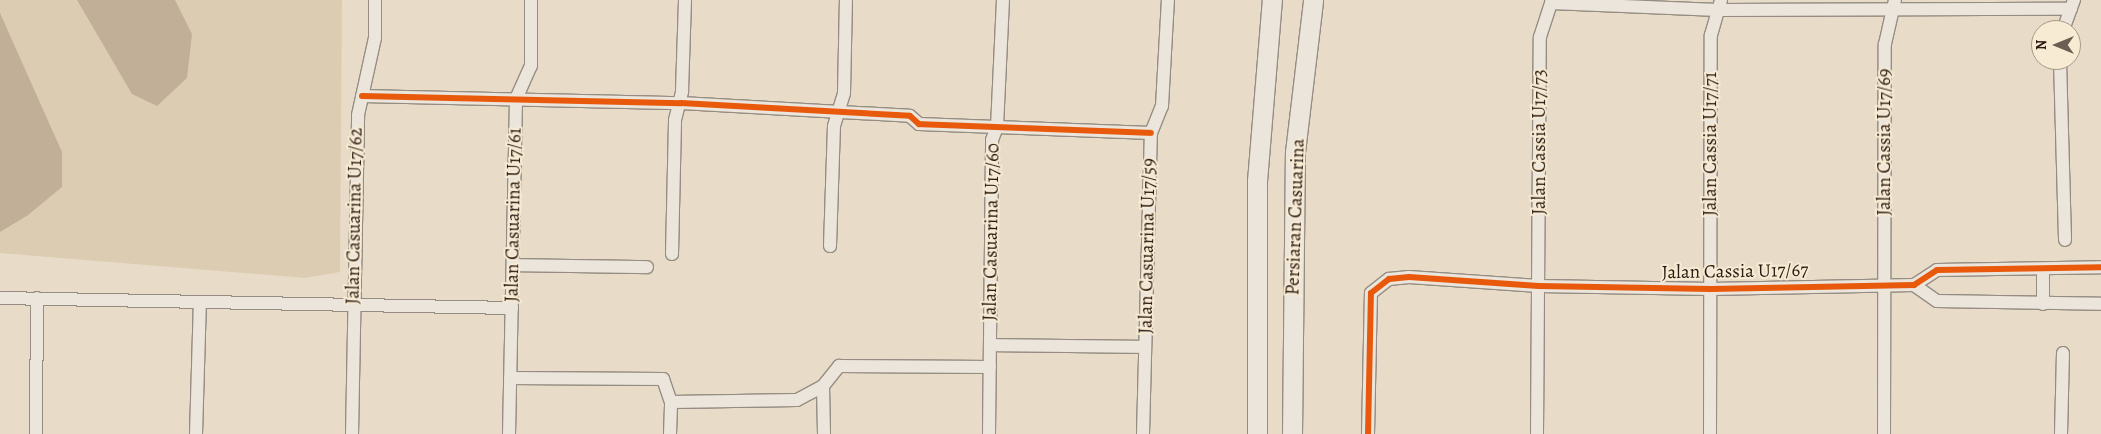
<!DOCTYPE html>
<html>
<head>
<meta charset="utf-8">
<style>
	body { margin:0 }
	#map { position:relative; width:2101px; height:434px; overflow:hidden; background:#e8dcc9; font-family:Alegreya,serif }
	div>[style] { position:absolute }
	.green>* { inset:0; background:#dcccb2 }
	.water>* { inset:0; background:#c1b097 }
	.roads { filter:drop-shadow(1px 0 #968d82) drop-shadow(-1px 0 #968d82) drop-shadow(0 1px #968d82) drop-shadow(0 -1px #968d82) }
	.street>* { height:12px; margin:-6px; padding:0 6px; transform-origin:6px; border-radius:6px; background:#ebe5dc }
	.secondary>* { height:19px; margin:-9.5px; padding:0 9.5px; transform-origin:9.5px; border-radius:9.5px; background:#ebe5dc }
	.cycleway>* { height:6px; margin:-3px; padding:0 3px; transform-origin:3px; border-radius:3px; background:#e8590c }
	span { translate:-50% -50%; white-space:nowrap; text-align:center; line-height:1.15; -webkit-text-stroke:4px #f8ebd3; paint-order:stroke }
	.street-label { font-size:19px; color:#2a1a12 }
	.north { position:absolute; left:2031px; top:20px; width:50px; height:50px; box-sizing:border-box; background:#f8ebd3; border:1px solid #a69786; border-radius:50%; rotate:270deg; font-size:14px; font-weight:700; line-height:20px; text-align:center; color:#2a1a12 }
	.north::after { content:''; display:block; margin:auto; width:18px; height:22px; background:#6c5e52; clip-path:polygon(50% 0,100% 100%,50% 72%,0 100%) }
</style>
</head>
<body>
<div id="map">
	<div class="green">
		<div style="clip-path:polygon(0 0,342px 0,340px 272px,305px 278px,0 253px)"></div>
	</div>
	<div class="water">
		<div style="clip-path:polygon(77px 0,175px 0,192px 34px,187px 78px,157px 106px,132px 94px)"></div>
		<div style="clip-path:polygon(0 13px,62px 152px,62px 187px,28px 215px,0 232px)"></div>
	</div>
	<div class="roads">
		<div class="street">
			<div style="left:1551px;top:3px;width:167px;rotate:2.4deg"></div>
			<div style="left:1718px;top:10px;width:353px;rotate:-0.2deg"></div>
			<div style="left:2063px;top:30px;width:32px;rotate:-70deg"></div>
			<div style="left:2060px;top:60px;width:180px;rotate:88.4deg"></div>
			<div style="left:362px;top:96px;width:319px;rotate:1.3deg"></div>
			<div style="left:681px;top:103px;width:229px;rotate:3.2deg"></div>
			<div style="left:910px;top:116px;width:12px;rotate:42deg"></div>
			<div style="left:919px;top:124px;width:232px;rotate:2.2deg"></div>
			<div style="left:830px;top:246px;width:120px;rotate:-88.1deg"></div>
			<div style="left:834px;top:126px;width:34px;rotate:-73deg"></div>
			<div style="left:844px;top:93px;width:93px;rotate:-88.8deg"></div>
			<div style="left:672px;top:254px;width:134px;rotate:-88.7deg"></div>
			<div style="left:675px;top:120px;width:30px;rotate:-76deg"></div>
			<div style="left:682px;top:91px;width:91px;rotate:-88.1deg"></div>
			<div style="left:513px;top:265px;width:134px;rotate:0.9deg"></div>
			<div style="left:2043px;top:269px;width:35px;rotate:90deg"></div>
			<div style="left:1914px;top:285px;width:28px;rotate:35deg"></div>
			<div style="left:1937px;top:301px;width:164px;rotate:1deg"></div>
			<div style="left:0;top:298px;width:512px;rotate:1.12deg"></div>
			<div style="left:990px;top:345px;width:155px;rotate:0.7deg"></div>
			<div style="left:510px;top:378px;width:153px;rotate:0.4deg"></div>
			<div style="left:663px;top:379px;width:24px;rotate:71deg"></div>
			<div style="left:671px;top:402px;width:126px;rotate:-0.9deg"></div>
			<div style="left:797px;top:400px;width:30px;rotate:-28deg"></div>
			<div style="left:823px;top:386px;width:26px;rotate:-51deg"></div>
			<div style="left:839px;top:366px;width:151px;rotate:0.4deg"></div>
			<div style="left:823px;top:386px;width:48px;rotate:88.8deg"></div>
			<div style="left:36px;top:434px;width:136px;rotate:-89.6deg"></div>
			<div style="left:196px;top:434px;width:132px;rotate:-88.3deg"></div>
			<div style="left:352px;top:434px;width:319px;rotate:-88.9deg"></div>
			<div style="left:358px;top:115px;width:79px;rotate:-77.6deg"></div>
			<div style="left:375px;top:38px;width:38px;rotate:-90deg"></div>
			<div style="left:509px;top:434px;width:335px;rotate:-88.8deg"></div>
			<div style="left:516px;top:99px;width:36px;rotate:-66deg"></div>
			<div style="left:531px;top:66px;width:66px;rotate:-90deg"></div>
			<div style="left:670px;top:434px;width:32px;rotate:-88deg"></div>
			<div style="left:989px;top:434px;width:294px;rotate:-89.4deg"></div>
			<div style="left:992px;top:140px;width:14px;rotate:-69deg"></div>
			<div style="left:997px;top:127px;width:127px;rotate:-87.3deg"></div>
			<div style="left:1143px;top:434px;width:301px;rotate:-88.5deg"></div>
			<div style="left:1151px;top:133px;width:29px;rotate:-68deg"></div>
			<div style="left:1162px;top:106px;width:106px;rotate:-86.8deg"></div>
			<div style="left:1368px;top:434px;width:141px;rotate:-88.8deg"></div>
			<div style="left:1371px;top:293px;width:23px;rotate:-38deg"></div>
			<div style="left:1389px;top:279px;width:20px;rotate:-6deg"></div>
			<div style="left:1409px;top:277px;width:130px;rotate:4deg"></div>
			<div style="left:1539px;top:286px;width:172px;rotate:1deg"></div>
			<div style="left:1711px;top:289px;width:203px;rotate:-1.1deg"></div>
			<div style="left:1914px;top:285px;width:27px;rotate:-33deg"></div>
			<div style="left:1937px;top:270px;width:164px;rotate:-1deg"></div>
			<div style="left:1537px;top:434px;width:397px;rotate:-89.6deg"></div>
			<div style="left:1540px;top:37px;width:39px;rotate:-72deg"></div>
			<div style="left:1710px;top:434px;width:399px;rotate:-89.9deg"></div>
			<div style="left:1711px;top:35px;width:36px;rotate:-74deg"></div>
			<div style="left:1884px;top:434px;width:390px;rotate:-89.9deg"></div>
			<div style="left:1885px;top:44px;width:45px;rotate:-77.2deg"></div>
			<div style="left:2061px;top:434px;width:81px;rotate:-88.6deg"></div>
		</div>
		<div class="secondary">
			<div style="left:1257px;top:434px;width:253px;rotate:-90deg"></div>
			<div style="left:1257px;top:181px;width:182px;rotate:-85.3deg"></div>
			<div style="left:1292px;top:434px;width:282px;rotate:-89.4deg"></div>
			<div style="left:1295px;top:152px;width:153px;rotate:-83.2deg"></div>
		</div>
	</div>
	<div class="cycleway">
		<div style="left:362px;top:96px;width:319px;rotate:1.3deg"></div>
		<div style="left:681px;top:103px;width:229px;rotate:3.2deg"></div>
		<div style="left:910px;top:116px;width:12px;rotate:42deg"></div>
		<div style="left:919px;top:124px;width:232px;rotate:2.2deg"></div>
		<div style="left:1368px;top:434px;width:141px;rotate:-88.8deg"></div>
		<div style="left:1371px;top:293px;width:23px;rotate:-38deg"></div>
		<div style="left:1389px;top:279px;width:20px;rotate:-6deg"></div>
		<div style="left:1409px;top:277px;width:130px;rotate:4deg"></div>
		<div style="left:1539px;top:286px;width:172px;rotate:1deg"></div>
		<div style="left:1711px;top:289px;width:203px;rotate:-1.1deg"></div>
		<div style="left:1914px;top:285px;width:27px;rotate:-33deg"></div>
		<div style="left:1937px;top:270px;width:164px;rotate:-1deg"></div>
	</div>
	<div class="street-label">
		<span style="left:1540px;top:142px;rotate:-90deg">Jalan Cassia U17/73</span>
		<span style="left:1885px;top:142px;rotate:-90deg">Jalan Cassia U17/69</span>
		<span style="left:1711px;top:144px;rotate:-90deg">Jalan Cassia U17/71</span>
		<span style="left:514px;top:215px;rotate:-89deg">Jalan Casuarina U17/61</span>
		<span style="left:355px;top:216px;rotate:-89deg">Jalan Casuarina U17/62</span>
		<span style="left:1296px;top:217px;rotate:-88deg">Persiaran Casuarina</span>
		<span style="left:992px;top:232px;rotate:-89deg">Jalan Casuarina U17/60</span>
		<span style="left:1148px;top:246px;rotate:-89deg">Jalan Casuarina U17/59</span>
		<span style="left:1735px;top:272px;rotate:-1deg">Jalan Cassia U17/67</span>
	</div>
	<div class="north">N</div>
</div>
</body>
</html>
